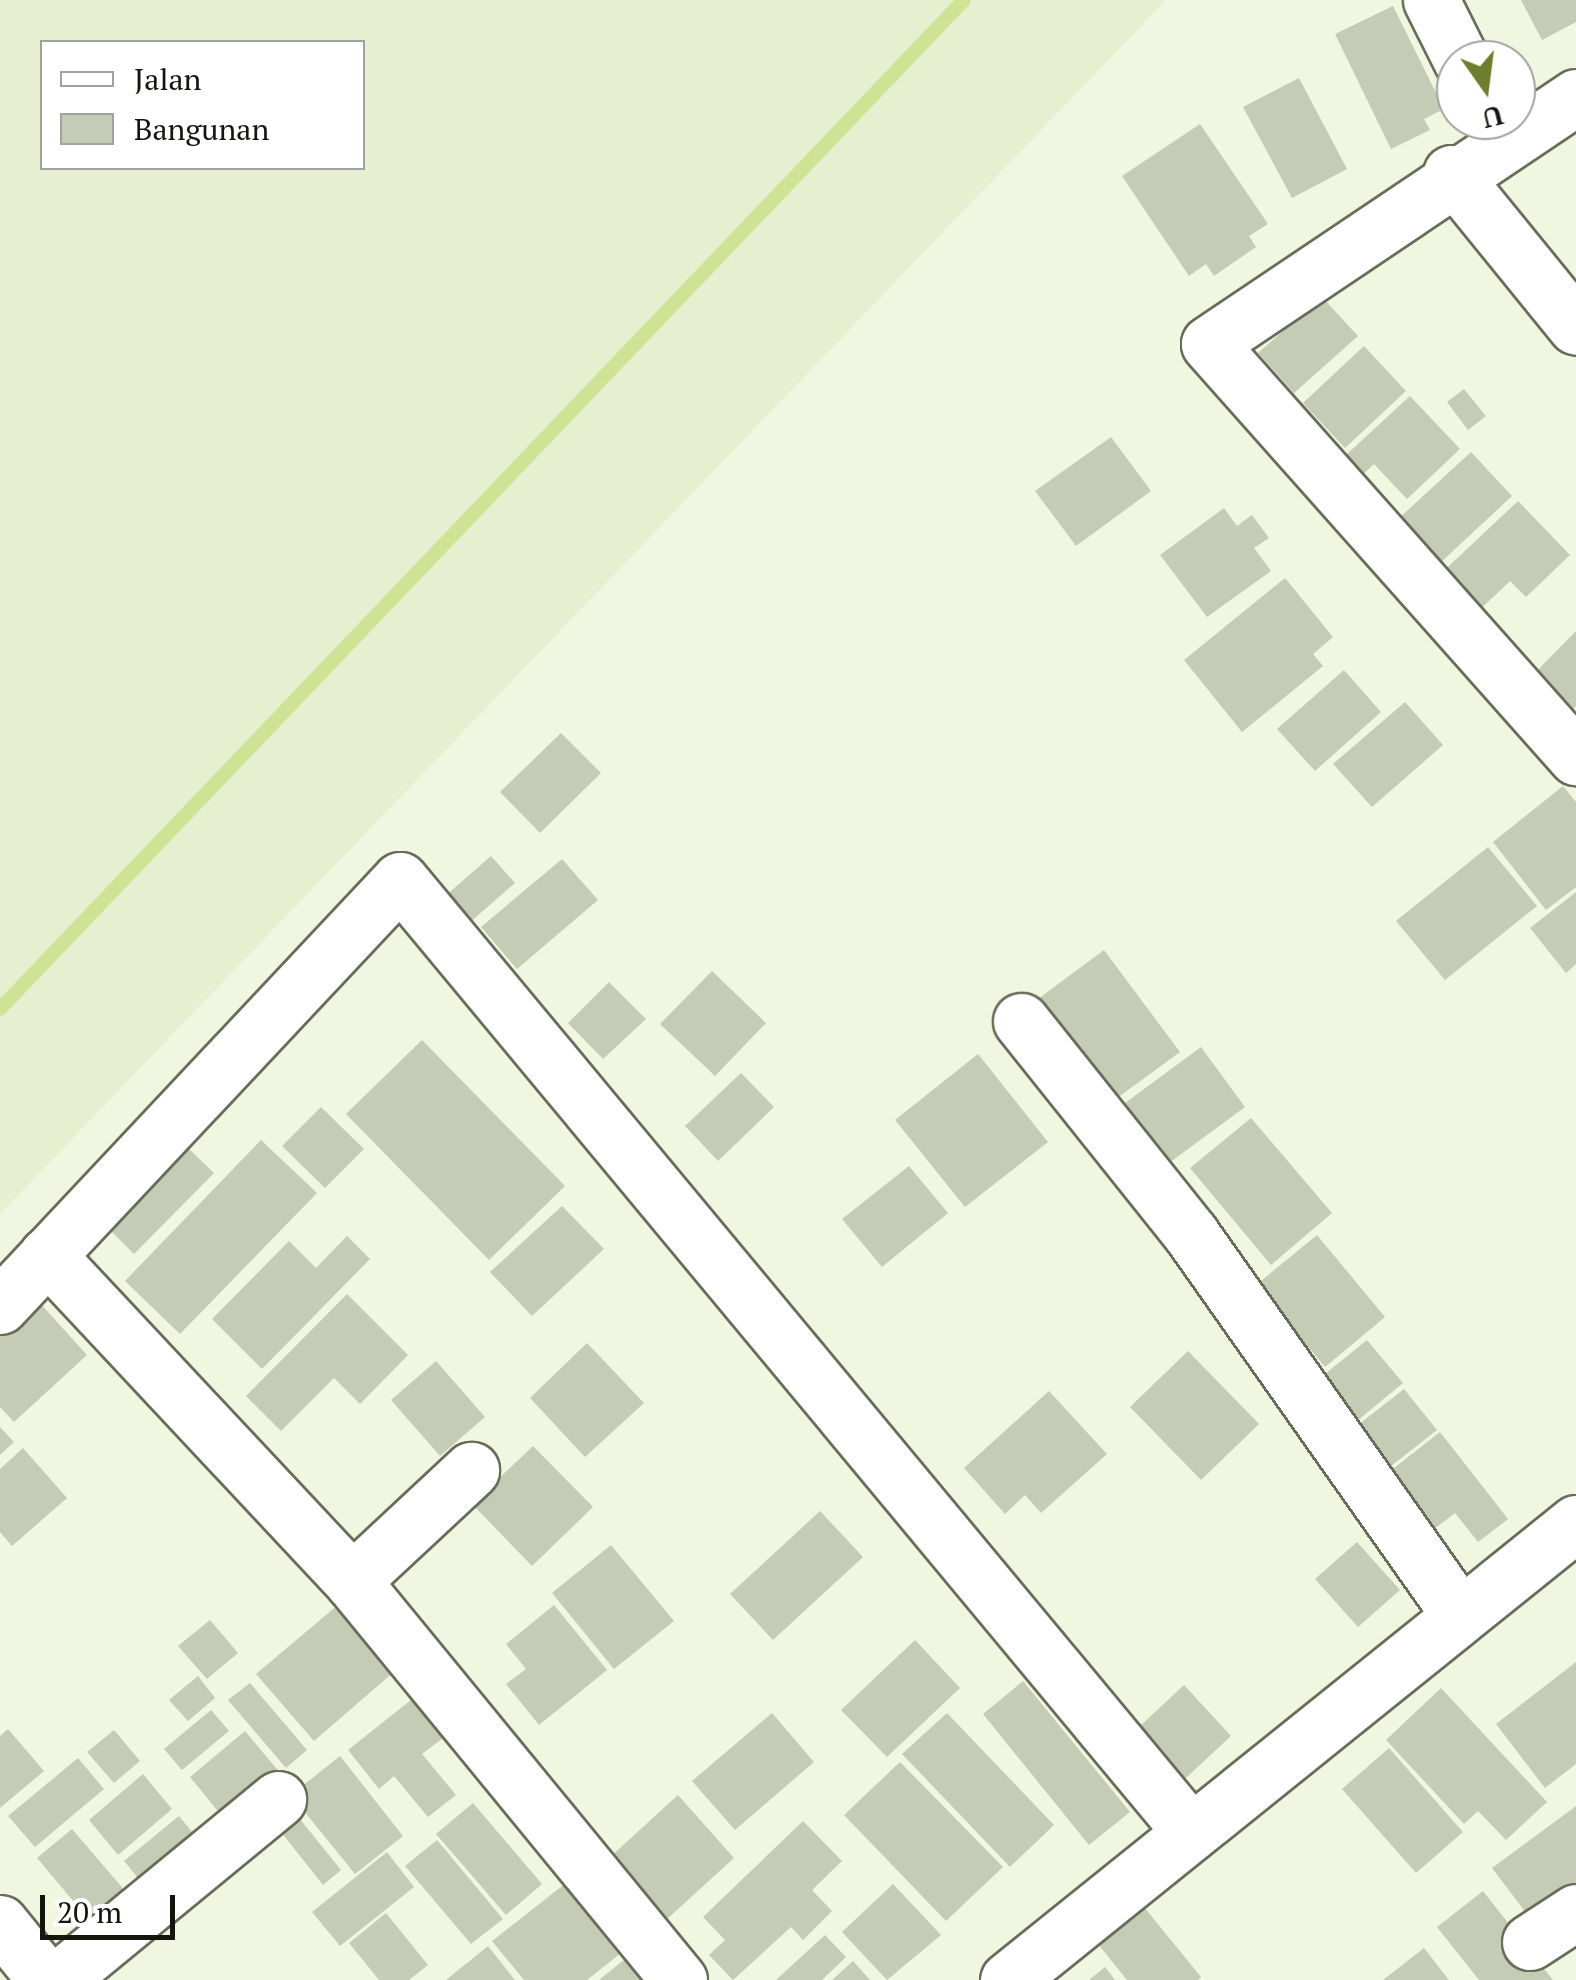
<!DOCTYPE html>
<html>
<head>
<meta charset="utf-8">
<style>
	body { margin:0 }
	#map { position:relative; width:1576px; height:1980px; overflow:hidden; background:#f0f6e0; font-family:"PT Serif",serif }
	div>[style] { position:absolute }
	.built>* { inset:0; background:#e7efd1 }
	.stream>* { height:14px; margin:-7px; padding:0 7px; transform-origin:7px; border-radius:7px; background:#d0e293 }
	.building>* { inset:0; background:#c5cbb5 }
	.roads { filter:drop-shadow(2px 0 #686d5a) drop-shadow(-2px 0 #686d5a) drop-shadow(0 2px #686d5a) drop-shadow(0 -2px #686d5a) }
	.minor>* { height:55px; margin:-27.5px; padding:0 27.5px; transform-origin:27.5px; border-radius:27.5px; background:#fff }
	span { translate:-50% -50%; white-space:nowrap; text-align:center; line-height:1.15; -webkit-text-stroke:10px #fff; paint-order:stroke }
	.legend { position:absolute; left:40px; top:40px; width:325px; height:130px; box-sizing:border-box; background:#fff; border:2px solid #a1a29f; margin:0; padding:12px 18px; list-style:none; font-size:30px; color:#14160e }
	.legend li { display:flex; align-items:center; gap:20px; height:50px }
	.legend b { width:50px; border:2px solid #a1a29f }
	.north { position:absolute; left:1436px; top:40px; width:100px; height:100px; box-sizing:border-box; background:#fff; border:2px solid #a1a29f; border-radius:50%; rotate:166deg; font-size:28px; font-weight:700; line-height:40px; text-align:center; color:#14160e }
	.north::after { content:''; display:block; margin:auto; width:35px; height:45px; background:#6e7e2c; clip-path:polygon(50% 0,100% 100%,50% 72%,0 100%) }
	.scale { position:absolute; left:40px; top:1895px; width:135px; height:45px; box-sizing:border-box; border:5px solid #14160e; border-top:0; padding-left:12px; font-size:30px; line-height:35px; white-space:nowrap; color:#14160e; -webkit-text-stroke:8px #fff; paint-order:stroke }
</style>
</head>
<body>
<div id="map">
	<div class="built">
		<div style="clip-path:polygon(evenodd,0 0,1166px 0,0 1214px,0 0,42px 42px,362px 42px,362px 168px,42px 168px,42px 42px)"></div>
	</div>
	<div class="stream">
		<div style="left:0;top:1009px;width:1395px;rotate:-46.31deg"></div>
	</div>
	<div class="building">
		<div style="clip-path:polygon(1521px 0,1576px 0,1576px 22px,1542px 40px)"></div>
		<div style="clip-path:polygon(1393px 6px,1444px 109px,1424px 119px,1430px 130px,1391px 149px,1335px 34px)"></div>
		<div style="clip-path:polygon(1299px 78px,1347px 169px,1292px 198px,1243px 107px)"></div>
		<div style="clip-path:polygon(1200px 124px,1268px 224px,1249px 236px,1256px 247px,1214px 276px,1206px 264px,1189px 276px,1122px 176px)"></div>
		<div style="clip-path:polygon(1322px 297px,1358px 336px,1294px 393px,1258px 353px)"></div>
		<div style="clip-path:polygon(1364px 346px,1406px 391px,1345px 448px,1303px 403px)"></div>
		<div style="clip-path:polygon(1464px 389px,1486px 416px,1468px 430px,1447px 402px)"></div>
		<div style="clip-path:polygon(1410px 396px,1460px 449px,1407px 499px,1374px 464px,1352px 485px,1334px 466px)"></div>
		<div style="clip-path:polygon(1111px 437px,1151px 491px,1076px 546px,1035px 491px)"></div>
		<div style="clip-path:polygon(1471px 452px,1512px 496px,1438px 565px,1396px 521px)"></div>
		<div style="clip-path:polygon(1518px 501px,1570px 555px,1526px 597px,1510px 581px,1470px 619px,1433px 581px)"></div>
		<div style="clip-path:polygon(1224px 508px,1237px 526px,1252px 515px,1269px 538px,1254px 548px,1271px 571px,1207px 617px,1160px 555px)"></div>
		<div style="clip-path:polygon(1285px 578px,1333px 637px,1313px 654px,1323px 666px,1242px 732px,1184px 660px)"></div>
		<div style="clip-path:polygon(1576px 631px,1576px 706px,1564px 718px,1526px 682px)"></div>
		<div style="clip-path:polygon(1344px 670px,1381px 712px,1315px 771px,1277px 729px)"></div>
		<div style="clip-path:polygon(1405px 702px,1443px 745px,1372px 807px,1333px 764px)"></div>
		<div style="clip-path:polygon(561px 733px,601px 773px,540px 833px,500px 792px)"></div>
		<div style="clip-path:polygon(1563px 786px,1576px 802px,1576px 887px,1546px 910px,1493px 842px)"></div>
		<div style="clip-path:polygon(1488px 847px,1537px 906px,1445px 980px,1396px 921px)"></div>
		<div style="clip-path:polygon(491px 856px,515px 883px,468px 924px,444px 897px)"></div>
		<div style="clip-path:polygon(562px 859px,598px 900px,517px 969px,481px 927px)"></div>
		<div style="clip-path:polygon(1576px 892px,1576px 964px,1566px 973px,1530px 928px)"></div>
		<div style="clip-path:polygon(1104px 950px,1180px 1052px,1113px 1101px,1038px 999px)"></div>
		<div style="clip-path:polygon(712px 971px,766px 1023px,715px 1076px,660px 1024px)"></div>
		<div style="clip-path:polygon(609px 982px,646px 1019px,603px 1059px,568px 1023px)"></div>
		<div style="clip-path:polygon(422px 1040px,565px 1186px,489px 1260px,346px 1114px)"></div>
		<div style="clip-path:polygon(1201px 1047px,1245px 1107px,1169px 1163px,1125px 1103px)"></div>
		<div style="clip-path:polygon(978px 1054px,1048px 1142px,965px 1207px,895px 1120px)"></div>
		<div style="clip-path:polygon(741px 1073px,774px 1107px,718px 1161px,685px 1126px)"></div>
		<div style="clip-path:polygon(321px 1107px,364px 1149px,325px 1188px,282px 1146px)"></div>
		<div style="clip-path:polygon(1251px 1118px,1332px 1213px,1271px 1265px,1190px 1168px)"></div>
		<div style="clip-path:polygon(261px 1140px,317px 1193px,180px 1334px,125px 1281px)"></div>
		<div style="clip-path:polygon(189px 1149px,214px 1173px,134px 1254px,110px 1230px)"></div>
		<div style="clip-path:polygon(909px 1166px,948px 1213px,882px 1267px,842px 1219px)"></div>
		<div style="clip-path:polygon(562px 1206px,604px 1249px,532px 1316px,490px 1272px)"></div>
		<div style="clip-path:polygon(1317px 1235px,1385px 1317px,1325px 1367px,1256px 1285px)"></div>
		<div style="clip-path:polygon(347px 1236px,370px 1259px,262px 1369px,212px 1319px,289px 1241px,316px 1268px)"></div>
		<div style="clip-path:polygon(347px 1294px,408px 1355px,360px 1404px,334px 1378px,281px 1431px,246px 1396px)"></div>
		<div style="clip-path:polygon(38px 1301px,87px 1355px,14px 1422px,0 1407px,0 1335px)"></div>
		<div style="clip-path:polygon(1367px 1340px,1403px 1383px,1340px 1435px,1304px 1391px)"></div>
		<div style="clip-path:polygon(587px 1343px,644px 1403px,585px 1457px,530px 1398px)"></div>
		<div style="clip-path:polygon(1188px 1351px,1259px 1424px,1201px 1480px,1130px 1407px)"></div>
		<div style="clip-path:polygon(436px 1361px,485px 1417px,440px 1456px,391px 1400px)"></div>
		<div style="clip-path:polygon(1404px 1389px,1437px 1430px,1377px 1477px,1344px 1436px)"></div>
		<div style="clip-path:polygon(1049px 1391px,1107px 1454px,1041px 1513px,1025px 1495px,1005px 1514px,964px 1468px)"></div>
		<div style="clip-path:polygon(0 1427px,14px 1442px,0 1455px)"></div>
		<div style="clip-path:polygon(1440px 1432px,1508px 1519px,1478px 1542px,1455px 1513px,1416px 1543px,1371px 1486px)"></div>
		<div style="clip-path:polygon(533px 1446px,593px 1507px,532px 1566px,472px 1504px)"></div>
		<div style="clip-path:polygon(23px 1448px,67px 1498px,12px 1546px,0 1532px,0 1469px)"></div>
		<div style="clip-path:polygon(820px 1511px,863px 1557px,773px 1640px,730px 1594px)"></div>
		<div style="clip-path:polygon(1357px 1542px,1400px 1590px,1358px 1627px,1315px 1579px)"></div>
		<div style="clip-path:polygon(611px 1545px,674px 1621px,614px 1669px,552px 1593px)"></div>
		<div style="clip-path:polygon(339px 1604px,396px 1670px,314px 1741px,256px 1674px)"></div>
		<div style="clip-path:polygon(554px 1605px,607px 1670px,539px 1725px,506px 1684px,526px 1669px,506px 1644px)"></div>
		<div style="clip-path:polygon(210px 1620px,238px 1653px,207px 1679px,178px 1646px)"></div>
		<div style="clip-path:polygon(915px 1640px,960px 1688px,887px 1757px,841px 1710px)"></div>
		<div style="clip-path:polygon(1576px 1662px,1576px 1764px,1545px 1788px,1496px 1724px)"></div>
		<div style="clip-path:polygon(198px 1676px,215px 1698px,188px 1721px,169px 1700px)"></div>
		<div style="clip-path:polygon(1023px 1681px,1130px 1812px,1089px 1845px,983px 1714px)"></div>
		<div style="clip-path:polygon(250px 1683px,307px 1750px,286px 1768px,228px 1700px)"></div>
		<div style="clip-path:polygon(1184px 1685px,1231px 1736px,1173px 1790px,1125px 1740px)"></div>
		<div style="clip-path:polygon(1441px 1688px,1547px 1802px,1506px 1840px,1478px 1811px,1464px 1824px,1386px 1740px)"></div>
		<div style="clip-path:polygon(416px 1696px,447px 1735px,422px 1754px,456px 1795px,428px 1817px,394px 1776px,379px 1789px,348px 1750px)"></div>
		<div style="clip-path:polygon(211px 1710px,229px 1731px,182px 1770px,164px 1749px)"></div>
		<div style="clip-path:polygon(772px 1713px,814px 1762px,735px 1830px,692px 1781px)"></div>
		<div style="clip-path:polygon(947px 1713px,1054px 1825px,1010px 1867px,902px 1754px)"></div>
		<div style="clip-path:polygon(8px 1729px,44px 1771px,0 1808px,0 1736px)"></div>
		<div style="clip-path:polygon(114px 1730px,140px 1761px,114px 1783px,87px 1752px)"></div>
		<div style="clip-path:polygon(245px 1731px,281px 1774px,226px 1821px,190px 1777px)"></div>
		<div style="clip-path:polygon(1389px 1748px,1463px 1832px,1416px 1873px,1342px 1789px)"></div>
		<div style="clip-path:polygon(340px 1756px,403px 1836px,355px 1874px,291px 1795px)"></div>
		<div style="clip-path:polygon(78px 1758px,104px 1789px,35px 1847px,8px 1816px)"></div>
		<div style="clip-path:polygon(900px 1762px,1003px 1867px,946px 1921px,844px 1815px)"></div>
		<div style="clip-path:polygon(143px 1774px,172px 1809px,118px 1855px,89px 1820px)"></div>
		<div style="clip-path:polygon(678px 1795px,734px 1858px,666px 1920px,609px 1858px)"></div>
		<div style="clip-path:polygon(473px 1803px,542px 1884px,506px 1915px,436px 1834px)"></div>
		<div style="clip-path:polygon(1576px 1806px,1576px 1885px,1530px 1918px,1492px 1868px)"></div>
		<div style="clip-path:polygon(179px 1816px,197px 1838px,143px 1884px,124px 1861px)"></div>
		<div style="clip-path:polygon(299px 1818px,341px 1870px,323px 1885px,281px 1832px)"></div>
		<div style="clip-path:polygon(803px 1821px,842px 1861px,812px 1890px,832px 1911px,803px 1940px,791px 1927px,733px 1980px,709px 1955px,725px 1940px,703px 1917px)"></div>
		<div style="clip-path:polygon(72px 1829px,126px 1892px,91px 1922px,37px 1858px)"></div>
		<div style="clip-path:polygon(437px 1840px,503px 1919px,471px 1944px,405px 1866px)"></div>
		<div style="clip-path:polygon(387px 1852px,414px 1887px,340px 1946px,312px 1912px)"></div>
		<div style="clip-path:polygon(575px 1876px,631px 1945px,587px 1980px,524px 1980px,492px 1941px)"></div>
		<div style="clip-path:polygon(893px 1884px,941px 1935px,887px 1980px,842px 1932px)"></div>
		<div style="clip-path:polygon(1483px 1891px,1553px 1980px,1479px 1980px,1437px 1927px)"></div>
		<div style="clip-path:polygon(1144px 1907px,1201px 1977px,1198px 1980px,1127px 1980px,1098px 1944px)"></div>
		<div style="clip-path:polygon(386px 1913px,428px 1965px,409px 1980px,379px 1980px,349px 1943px)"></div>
		<div style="clip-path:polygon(825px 1935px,846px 1957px,822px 1980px,776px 1980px)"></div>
		<div style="clip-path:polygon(488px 1946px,515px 1980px,446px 1980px)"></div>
		<div style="clip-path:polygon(1424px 1948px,1449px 1980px,1383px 1980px)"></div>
		<div style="clip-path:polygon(630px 1955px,650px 1980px,599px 1980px)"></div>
		<div style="clip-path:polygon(853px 1961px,870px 1980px,832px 1980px)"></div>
		<div style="clip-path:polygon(1105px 1967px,1115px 1980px,1089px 1980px)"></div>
	</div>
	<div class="roads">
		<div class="minor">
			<div style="left:1431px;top:0;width:67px;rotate:63.4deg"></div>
			<div style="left:1576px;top:97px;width:442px;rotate:146.1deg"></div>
			<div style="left:1209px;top:344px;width:553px;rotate:48.38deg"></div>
			<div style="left:1451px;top:173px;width:198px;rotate:50.9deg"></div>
			<div style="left:1021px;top:1021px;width:273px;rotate:51.4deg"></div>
			<div style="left:1191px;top:1234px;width:461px;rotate:54.8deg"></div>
			<div style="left:47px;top:1255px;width:446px;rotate:46.9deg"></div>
			<div style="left:352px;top:1581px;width:516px;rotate:50.66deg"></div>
			<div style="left:0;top:1306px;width:584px;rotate:-46.8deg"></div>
			<div style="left:400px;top:880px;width:1238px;rotate:50.28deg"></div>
			<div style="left:352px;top:1581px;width:163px;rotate:-43deg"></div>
			<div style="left:0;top:1923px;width:73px;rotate:51.1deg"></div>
			<div style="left:1530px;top:1942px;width:55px;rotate:-33.1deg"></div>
			<div style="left:58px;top:1980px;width:285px;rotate:-39.4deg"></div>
			<div style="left:1008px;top:1980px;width:729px;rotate:-38.82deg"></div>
		</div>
	</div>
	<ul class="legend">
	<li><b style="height:12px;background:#fff"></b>Jalan</li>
	<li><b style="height:28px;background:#c5cbb5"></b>Bangunan</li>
	</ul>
	<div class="north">U</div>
	<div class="scale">20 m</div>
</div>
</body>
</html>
